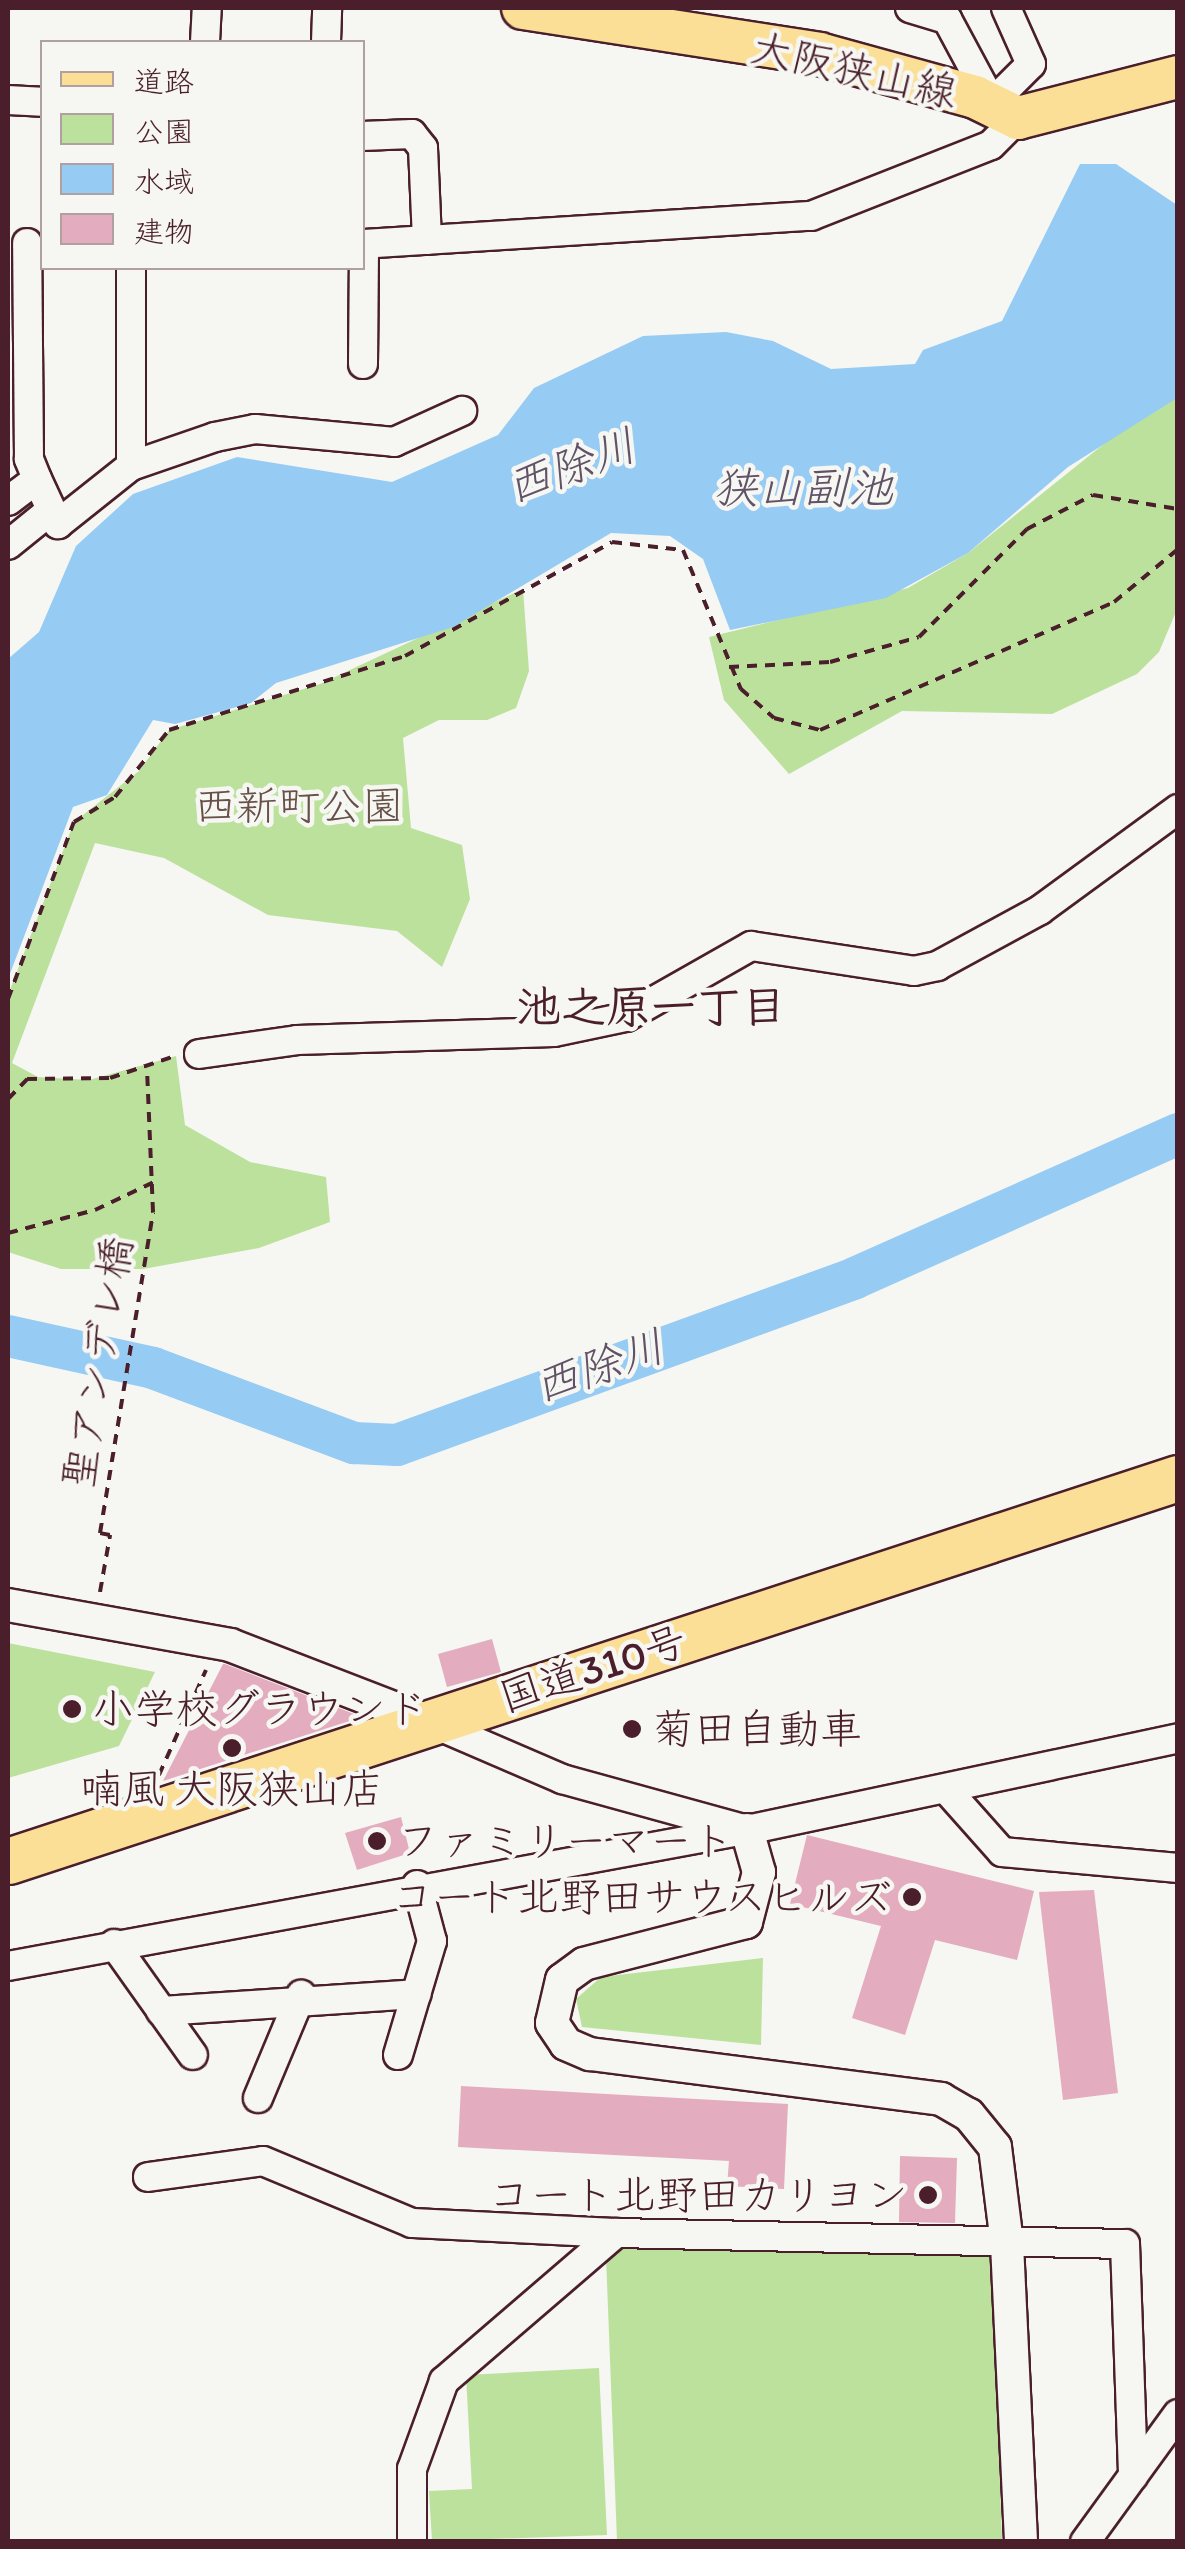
<!DOCTYPE html>
<html>
<head>
<meta charset="utf-8">
<style>
	body { margin:0 }
	#map { position:relative; width:1185px; height:2549px; overflow:hidden; background:#f6f6f2; font-family:Itim,"Klee One",sans-serif }
	div>[style] { position:absolute }
	.green>* { inset:0; background:#bce19c }
	.water>* { inset:0; background:#96cbf4 }
	.river>* { height:42px; margin:-21px; padding:0 21px; transform-origin:21px; border-radius:21px; background:#96cbf4 }
	.building>* { inset:0; background:#e4acbf }
	.path>* { height:4px; margin-top:-2px; transform-origin:0; background:repeating-linear-gradient(90deg,#4a1f2b 0 10px,transparent 0 18px) }
	.roads { filter:drop-shadow(2px 0 #4a1f2b) drop-shadow(-2px 0 #4a1f2b) drop-shadow(0 2px #4a1f2b) drop-shadow(0 -2px #4a1f2b) }
	.minor>* { height:28px; margin:-14px; padding:0 14px; transform-origin:14px; border-radius:14px; background:#f6f6f2 }
	.tertiary>* { height:32px; margin:-16px; padding:0 16px; transform-origin:16px; border-radius:16px; background:#f6f6f2 }
	.primary>* { height:42px; margin:-21px; padding:0 21px; transform-origin:21px; border-radius:21px; background:#fbdf96 }
	.trunk>* { height:45px; margin:-22.5px; padding:0 22.5px; transform-origin:22.5px; border-radius:22.5px; background:#fbdf96 }
	.dots>* { width:28px; height:28px; translate:-50% -50%; box-sizing:border-box; border:5px solid #f6f6f2; border-radius:50% }
	span { translate:-50% -50%; white-space:nowrap; text-align:center; line-height:1.15; -webkit-text-stroke:9px #f6f6f2; paint-order:stroke }
	.street-label { font-size:42px; color:#4a1f2b }
	.park-label { font-size:42px; color:#665047 }
	.poi-label { font-size:42px; color:#4a1f2b }
	.left { translate:0 -50%; text-align:left }
	.right { translate:-100% -50%; text-align:right }
	.water-label { font-size:45px; color:#615367; font-style:italic }
	.neighbourhood-label { font-size:45px; color:#4a1f2b; font-weight:700 }
	.frame { position:absolute; inset:0; border:10px solid #4a1f2b; pointer-events:none }
	.legend { position:absolute; left:40px; top:40px; width:325px; height:230px; box-sizing:border-box; background:#f6f6f2; border:2px solid #b1a0a2; margin:0; padding:12px 18px; list-style:none; font-size:30px; color:#4a1f2b }
	.legend li { display:flex; align-items:center; gap:20px; height:50px }
	.legend b { width:50px; border:2px solid #b1a0a2 }
</style>
</head>
<body>
<div id="map">
	<div class="green">
		<div style="clip-path:polygon(1177px 398px,1178px 607px,1159px 652px,1137px 674px,1052px 714px,902px 711px,789px 774px,724px 700px,709px 637px,908px 588px,968px 553px,1140px 415px)"></div>
		<div style="clip-path:polygon(523px 589px,529px 671px,516px 708px,487px 720px,439px 720px,403px 738px,411px 828px,462px 845px,470px 899px,442px 967px,397px 931px,268px 915px,164px 858px,95px 843px,12px 1063px,38px 1077px,89px 1080px,176px 1056px,185px 1125px,250px 1162px,326px 1177px,330px 1222px,259px 1248px,143px 1269px,61px 1269px,8px 1252px,8px 995px,74px 822px,139px 771px,169px 730px,320px 684px)"></div>
		<div style="clip-path:polygon(8px 1643px,155px 1672px,119px 1746px,8px 1778px)"></div>
		<div style="clip-path:polygon(763px 1958px,761px 2045px,582px 2027px,576px 1999px,601px 1977px)"></div>
		<div style="clip-path:polygon(621px 2241px,992px 2255px,1002px 2541px,617px 2541px,606px 2256px)"></div>
		<div style="clip-path:polygon(599px 2368px,607px 2535px,432px 2541px,429px 2491px,472px 2489px,466px 2375px)"></div>
	</div>
	<div class="water">
		<div style="clip-path:polygon(1080px 164px,1116px 164px,1177px 205px,1177px 398px,1068px 467px,968px 553px,886px 598px,730px 630px,703px 559px,670px 536px,611px 533px,453px 627px,276px 683px,251px 703px,175px 724px,153px 720px,107px 795px,73px 807px,8px 979px,8px 659px,39px 632px,76px 546px,133px 494px,237px 457px,392px 482px,498px 435px,534px 388px,643px 336px,726px 332px,773px 341px,831px 369px,915px 364px,923px 350px,1002px 321px)"></div>
	</div>
	<div class="river">
		<div style="left:8px;top:1336px;width:148px;rotate:12.4deg"></div>
		<div style="left:153px;top:1368px;width:215px;rotate:20.5deg"></div>
		<div style="left:354px;top:1443px;width:43px;rotate:2.7deg"></div>
		<div style="left:397px;top:1445px;width:487px;rotate:-20deg"></div>
		<div style="left:855px;top:1278px;width:354px;rotate:-24deg"></div>
	</div>
	<div class="building">
		<div style="clip-path:polygon(492px 1639px,501px 1672px,447px 1687px,438px 1654px)"></div>
		<div style="clip-path:polygon(223px 1664px,225px 1664px,362px 1717px,163px 1781px)"></div>
		<div style="clip-path:polygon(401px 1817px,410px 1853px,357px 1870px,345px 1833px)"></div>
		<div style="clip-path:polygon(807px 1835px,1034px 1891px,1017px 1960px,935px 1940px,905px 2035px,852px 2018px,881px 1926px,790px 1904px)"></div>
		<div style="clip-path:polygon(1094px 1890px,1118px 2093px,1063px 2100px,1039px 1892px)"></div>
		<div style="clip-path:polygon(461px 2086px,788px 2104px,784px 2189px,727px 2186px,729px 2161px,458px 2147px)"></div>
		<div style="clip-path:polygon(900px 2156px,957px 2158px,955px 2223px,899px 2222px)"></div>
	</div>
	<div class="path">
		<div style="left:729px;top:667px;width:101px;rotate:-2.8deg"></div>
		<div style="left:830px;top:662px;width:92px;rotate:-15.7deg"></div>
		<div style="left:919px;top:637px;width:153px;rotate:-45deg"></div>
		<div style="left:1027px;top:529px;width:74px;rotate:-27.3deg"></div>
		<div style="left:1093px;top:495px;width:86px;rotate:9.4deg"></div>
		<div style="left:8px;top:999px;width:189px;rotate:-69.6deg"></div>
		<div style="left:74px;top:822px;width:48px;rotate:-31.4deg"></div>
		<div style="left:115px;top:797px;width:86px;rotate:-51.1deg"></div>
		<div style="left:169px;top:730px;width:247px;rotate:-17.4deg"></div>
		<div style="left:405px;top:656px;width:236px;rotate:-28.8deg"></div>
		<div style="left:612px;top:542px;width:71px;rotate:6.4deg"></div>
		<div style="left:683px;top:550px;width:151px;rotate:67.4deg"></div>
		<div style="left:741px;top:689px;width:44px;rotate:41.3deg"></div>
		<div style="left:774px;top:718px;width:48px;rotate:14.6deg"></div>
		<div style="left:820px;top:730px;width:321px;rotate:-23.5deg"></div>
		<div style="left:1114px;top:602px;width:83px;rotate:-39.6deg"></div>
		<div style="left:8px;top:1099px;width:28px;rotate:-46deg"></div>
		<div style="left:27px;top:1079px;width:83px;rotate:-0.7deg"></div>
		<div style="left:110px;top:1078px;width:69px;rotate:-18.7deg"></div>
		<div style="left:8px;top:1233px;width:90px;rotate:-14.8deg"></div>
		<div style="left:95px;top:1210px;width:65px;rotate:-25.4deg"></div>
		<div style="left:100px;top:1592px;width:58px;rotate:-80deg"></div>
		<div style="left:110px;top:1535px;width:10px;rotate:-169deg"></div>
		<div style="left:100px;top:1533px;width:325px;rotate:-80.6deg"></div>
		<div style="left:153px;top:1212px;width:143px;rotate:-92.4deg"></div>
		<div style="left:159px;top:1775px;width:115px;rotate:-65.9deg"></div>
	</div>
	<div class="roads">
		<div class="minor">
			<div style="left:910px;top:8px;width:39px;rotate:17deg"></div>
			<div style="left:947px;top:19px;width:95px;rotate:61.8deg"></div>
			<div style="left:992px;top:103px;width:55px;rotate:-45deg"></div>
			<div style="left:1031px;top:64px;width:61px;rotate:-114.1deg"></div>
			<div style="left:205px;top:42px;width:34px;rotate:-87deg"></div>
			<div style="left:326px;top:42px;width:34px;rotate:-88deg"></div>
			<div style="left:8px;top:100px;width:34px;rotate:3deg"></div>
			<div style="left:362px;top:136px;width:50px;rotate:-2.3deg"></div>
			<div style="left:412px;top:134px;width:18px;rotate:52deg"></div>
			<div style="left:423px;top:148px;width:92px;rotate:87.5deg"></div>
			<div style="left:362px;top:244px;width:450px;rotate:-3.6deg"></div>
			<div style="left:811px;top:216px;width:193px;rotate:-21.5deg"></div>
			<div style="left:991px;top:145px;width:38px;rotate:-45deg"></div>
			<div style="left:131px;top:268px;width:198px;rotate:90deg"></div>
			<div style="left:363px;top:364px;width:120px;rotate:-89.5deg"></div>
			<div style="left:37px;top:479px;width:50px;rotate:65deg"></div>
			<div style="left:58px;top:524px;width:93px;rotate:-38.5deg"></div>
			<div style="left:131px;top:466px;width:89px;rotate:-19deg"></div>
			<div style="left:215px;top:437px;width:41px;rotate:-11.3deg"></div>
			<div style="left:255px;top:429px;width:140px;rotate:5.3deg"></div>
			<div style="left:394px;top:442px;width:75px;rotate:-24.5deg"></div>
			<div style="left:8px;top:501px;width:36px;rotate:-37deg"></div>
			<div style="left:37px;top:479px;width:22px;rotate:-112deg"></div>
			<div style="left:29px;top:459px;width:216px;rotate:-90.5deg"></div>
			<div style="left:8px;top:545px;width:55px;rotate:-39.1deg"></div>
			<div style="left:199px;top:1054px;width:99px;rotate:-8.1deg"></div>
			<div style="left:297px;top:1040px;width:257px;rotate:-1.8deg"></div>
			<div style="left:554px;top:1032px;width:74px;rotate:-11.8deg"></div>
			<div style="left:626px;top:1017px;width:144px;rotate:-29.6deg"></div>
			<div style="left:751px;top:946px;width:165px;rotate:8.7deg"></div>
			<div style="left:914px;top:971px;width:24px;rotate:-12deg"></div>
			<div style="left:937px;top:966px;width:117px;rotate:-28.5deg"></div>
			<div style="left:1040px;top:910px;width:171px;rotate:-36.2deg"></div>
			<div style="left:432px;top:1723px;width:142px;rotate:23.3deg"></div>
			<div style="left:562px;top:1779px;width:192px;rotate:15.4deg"></div>
			<div style="left:747px;top:1830px;width:441px;rotate:-12deg"></div>
			<div style="left:946px;top:1789px;width:84px;rotate:48.4deg"></div>
			<div style="left:1002px;top:1852px;width:177px;rotate:5.2deg"></div>
			<div style="left:114px;top:1944px;width:136px;rotate:54.6deg"></div>
			<div style="left:8px;top:1966px;width:738px;rotate:-10.46deg"></div>
			<div style="left:161px;top:2011px;width:256px;rotate:-3.8deg"></div>
			<div style="left:398px;top:2055px;width:119px;rotate:-73.4deg"></div>
			<div style="left:432px;top:1941px;width:58px;rotate:-105deg"></div>
			<div style="left:258px;top:2098px;width:112px;rotate:-67.3deg"></div>
			<div style="left:148px;top:2177px;width:116px;rotate:-7.9deg"></div>
			<div style="left:263px;top:2161px;width:161px;rotate:22.6deg"></div>
			<div style="left:412px;top:2223px;width:204px;rotate:2.8deg"></div>
			<div style="left:412px;top:2542px;width:73px;rotate:-90deg"></div>
			<div style="left:412px;top:2469px;width:94px;rotate:-70deg"></div>
			<div style="left:444px;top:2381px;width:227px;rotate:-40.7deg"></div>
			<div style="left:616px;top:2233px;width:509px;rotate:1.24deg"></div>
			<div style="left:1125px;top:2244px;width:232px;rotate:88deg"></div>
			<div style="left:1085px;top:2542px;width:158px;rotate:-54deg"></div>
		</div>
		<div class="tertiary">
			<div style="left:8px;top:1605px;width:226px;rotate:10.2deg"></div>
			<div style="left:230px;top:1645px;width:217px;rotate:21.1deg"></div>
			<div style="left:747px;top:1830px;width:44px;rotate:74.1deg"></div>
			<div style="left:759px;top:1872px;width:52px;rotate:104.6deg"></div>
			<div style="left:746px;top:1922px;width:167px;rotate:165.5deg"></div>
			<div style="left:584px;top:1964px;width:27px;rotate:144deg"></div>
			<div style="left:562px;top:1980px;width:44px;rotate:103.1deg"></div>
			<div style="left:552px;top:2023px;width:25px;rotate:56deg"></div>
			<div style="left:566px;top:2044px;width:26px;rotate:23deg"></div>
			<div style="left:590px;top:2054px;width:354px;rotate:7.3deg"></div>
			<div style="left:941px;top:2099px;width:32px;rotate:30deg"></div>
			<div style="left:969px;top:2115px;width:41px;rotate:50.9deg"></div>
			<div style="left:995px;top:2147px;width:98px;rotate:82.9deg"></div>
			<div style="left:1007px;top:2244px;width:298px;rotate:87.3deg"></div>
		</div>
		<div class="primary">
			<div style="left:523px;top:8px;width:300px;rotate:8.8deg"></div>
			<div style="left:819px;top:54px;width:162px;rotate:15.4deg"></div>
			<div style="left:975px;top:97px;width:48px;rotate:26deg"></div>
			<div style="left:1018px;top:118px;width:165px;rotate:-14.4deg"></div>
		</div>
		<div class="trunk">
			<div style="left:8px;top:1861px;width:1231px;rotate:-18.13deg"></div>
		</div>
	</div>
	<div class="dots">
		<div style="left:72px;top:1709px;background:#4a1f2b"></div>
		<div style="left:632px;top:1729px;background:#4a1f2b"></div>
		<div style="left:232px;top:1748px;background:#4a1f2b"></div>
		<div style="left:377px;top:1841px;background:#4a1f2b"></div>
		<div style="left:912px;top:1897px;background:#4a1f2b"></div>
		<div style="left:928px;top:2195px;background:#4a1f2b"></div>
	</div>
	<div class="street-label">
		<span style="left:854px;top:70px;rotate:13deg">大阪狭山線</span>
		<span style="left:98px;top:1363px;rotate:-81deg">聖アンデレ橋</span>
		<span style="left:593px;top:1669px;rotate:-18deg">国道310号</span>
	</div>
	<div class="park-label">
		<span style="left:299px;top:806px">西新町公園</span>
	</div>
	<div class="poi-label">
		<span class="left" style="left:92px;top:1709px">小学校グラウンド</span>
		<span class="left" style="left:652px;top:1729px">菊田自動車</span>
		<span style="left:232px;top:1789px">喃風 大阪狭山店</span>
		<span class="left" style="left:397px;top:1841px">ファミリーマート</span>
		<span class="right" style="left:892px;top:1897px">コート北野田サウスヒルズ</span>
		<span class="right" style="left:908px;top:2195px">コート北野田カリヨン</span>
	</div>
	<div class="water-label">
		<span style="left:571px;top:466px;rotate:-20deg">西除川</span>
		<span style="left:803px;top:488px">狭山副池</span>
		<span style="left:599px;top:1366px;rotate:-19deg">西除川</span>
	</div>
	<div class="neighbourhood-label">
		<span style="left:651px;top:1007px">池之原一丁目</span>
	</div>
	<div class="frame"></div>
	<ul class="legend">
	<li><b style="height:12px;background:#fbdf96"></b>道路</li>
	<li><b style="height:28px;background:#bce19c"></b>公園</li>
	<li><b style="height:28px;background:#96cbf4"></b>水域</li>
	<li><b style="height:28px;background:#e4acbf"></b>建物</li>
	</ul>
</div>
</body>
</html>
